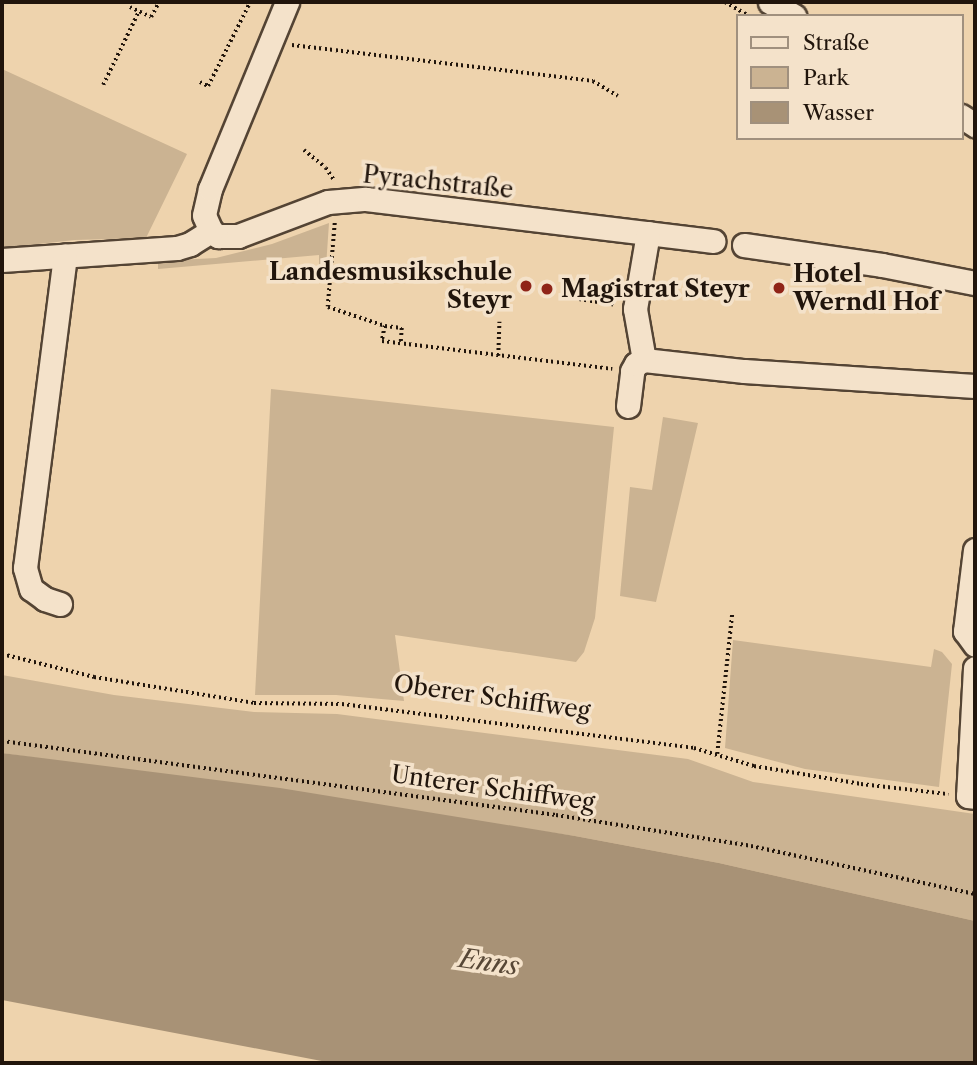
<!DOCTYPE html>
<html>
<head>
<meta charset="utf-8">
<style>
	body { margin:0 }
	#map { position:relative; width:977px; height:1065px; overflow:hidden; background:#eed3ad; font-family:"Libre Caslon Text",serif }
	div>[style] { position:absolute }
	.green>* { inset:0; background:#cbb392 }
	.water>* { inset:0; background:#a89276 }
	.path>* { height:3.5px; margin-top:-1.75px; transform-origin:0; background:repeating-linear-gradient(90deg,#21150c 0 2px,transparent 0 5.5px) }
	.roads { filter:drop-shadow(2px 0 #544434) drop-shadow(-2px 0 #544434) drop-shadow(0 2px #544434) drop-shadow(0 -2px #544434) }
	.minor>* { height:23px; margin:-11.5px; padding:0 11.5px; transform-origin:11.5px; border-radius:11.5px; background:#f4e2ca }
	.dots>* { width:19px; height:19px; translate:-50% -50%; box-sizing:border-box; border:4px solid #f4e2ca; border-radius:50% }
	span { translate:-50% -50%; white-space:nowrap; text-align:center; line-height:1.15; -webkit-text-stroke:7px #f4e2ca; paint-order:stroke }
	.street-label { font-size:24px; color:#21150c }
	.poi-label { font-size:24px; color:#21150c; font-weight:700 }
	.right { translate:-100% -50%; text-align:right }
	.left { translate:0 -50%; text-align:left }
	.water-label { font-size:26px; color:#574736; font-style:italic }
	.frame { position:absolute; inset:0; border:4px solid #21150c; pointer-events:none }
	.legend { position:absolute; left:736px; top:14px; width:228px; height:126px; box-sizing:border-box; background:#f4e2ca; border:2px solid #a0907e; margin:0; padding:9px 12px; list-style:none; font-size:21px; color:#21150c }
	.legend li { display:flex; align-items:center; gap:14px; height:35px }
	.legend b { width:35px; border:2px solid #a0907e }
</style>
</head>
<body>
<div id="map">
	<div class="green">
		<div style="clip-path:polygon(2px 69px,187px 154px,146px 238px,75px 240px,2px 248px)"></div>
		<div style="clip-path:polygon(329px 223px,326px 267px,319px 268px,319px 255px,158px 269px,158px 261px,216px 258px,272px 244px)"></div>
		<div style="clip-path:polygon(271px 389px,614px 427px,595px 618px,584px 652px,576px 662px,395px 635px,404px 701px,336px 695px,255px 695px)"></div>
		<div style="clip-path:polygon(663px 417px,698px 423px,656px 602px,620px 596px,630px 487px,652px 490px)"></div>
		<div style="clip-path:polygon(733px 640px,931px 667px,934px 649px,942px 652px,952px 664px,939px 787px,805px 769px,725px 748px)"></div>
		<div style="clip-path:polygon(2px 675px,114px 695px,254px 712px,337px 714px,688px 759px,753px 782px,975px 814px,975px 921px,719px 863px,575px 836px,2px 753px)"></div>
	</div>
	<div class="water">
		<div style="clip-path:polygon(2px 753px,280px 788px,575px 836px,719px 863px,975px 921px,975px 1063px,332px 1063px,2px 1000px)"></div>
	</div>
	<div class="path">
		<div style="left:725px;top:2px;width:28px;rotate:30deg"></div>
		<div style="left:130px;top:7px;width:23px;rotate:25deg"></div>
		<div style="left:151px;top:17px;width:17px;rotate:-62deg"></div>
		<div style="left:292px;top:45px;width:303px;rotate:6.8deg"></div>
		<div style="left:593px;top:81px;width:29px;rotate:31deg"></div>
		<div style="left:200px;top:82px;width:9px;rotate:27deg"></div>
		<div style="left:208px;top:86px;width:94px;rotate:-63.4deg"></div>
		<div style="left:103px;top:85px;width:82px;rotate:-64.1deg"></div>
		<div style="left:304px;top:150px;width:28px;rotate:39deg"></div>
		<div style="left:326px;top:168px;width:14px;rotate:56deg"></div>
		<div style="left:335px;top:223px;width:84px;rotate:94.8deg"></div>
		<div style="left:328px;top:307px;width:60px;rotate:18.4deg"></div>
		<div style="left:385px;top:326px;width:15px;rotate:101deg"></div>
		<div style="left:382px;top:341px;width:232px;rotate:6.9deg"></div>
		<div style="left:579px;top:299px;width:37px;rotate:9deg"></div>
		<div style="left:385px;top:326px;width:17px;rotate:7deg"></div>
		<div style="left:402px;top:328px;width:15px;rotate:94deg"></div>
		<div style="left:498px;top:356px;width:34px;rotate:-88deg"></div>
		<div style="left:2px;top:654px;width:95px;rotate:14deg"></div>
		<div style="left:94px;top:677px;width:162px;rotate:9.2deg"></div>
		<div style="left:254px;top:703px;width:88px;rotate:0.7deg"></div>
		<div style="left:342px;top:704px;width:355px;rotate:7.1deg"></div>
		<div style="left:694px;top:748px;width:63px;rotate:16.7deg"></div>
		<div style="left:754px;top:766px;width:109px;rotate:9.5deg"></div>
		<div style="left:861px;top:784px;width:88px;rotate:6.6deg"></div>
		<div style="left:2px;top:741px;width:559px;rotate:7.61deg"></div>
		<div style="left:556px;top:815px;width:197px;rotate:9deg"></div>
		<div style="left:751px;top:846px;width:229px;rotate:12.1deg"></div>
		<div style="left:717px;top:754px;width:141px;rotate:-83.9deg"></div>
	</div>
	<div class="roads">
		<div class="minor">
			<div style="left:770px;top:2px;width:28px;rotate:30deg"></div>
			<div style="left:961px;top:116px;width:17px;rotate:33deg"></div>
			<div style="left:211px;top:231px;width:9px;rotate:36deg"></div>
			<div style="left:218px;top:236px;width:20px"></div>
			<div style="left:238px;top:236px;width:96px;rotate:-20.7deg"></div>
			<div style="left:328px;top:202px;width:38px;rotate:-5deg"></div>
			<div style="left:366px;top:199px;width:350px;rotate:6.9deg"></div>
			<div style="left:211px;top:231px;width:17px;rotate:-114deg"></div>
			<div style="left:204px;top:215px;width:27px;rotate:-77deg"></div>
			<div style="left:210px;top:189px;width:202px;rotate:-67.6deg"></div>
			<div style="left:744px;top:245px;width:139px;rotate:8.2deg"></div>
			<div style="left:882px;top:265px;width:95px;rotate:11deg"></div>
			<div style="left:2px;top:260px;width:175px;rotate:-3.9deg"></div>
			<div style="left:177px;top:248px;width:14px;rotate:-17deg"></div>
			<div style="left:190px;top:244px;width:25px;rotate:-32deg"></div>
			<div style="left:644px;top:360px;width:101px;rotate:6.3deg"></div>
			<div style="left:744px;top:371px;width:231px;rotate:3.7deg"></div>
			<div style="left:628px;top:406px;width:35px;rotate:-83deg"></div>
			<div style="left:632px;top:371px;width:8px;rotate:-60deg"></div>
			<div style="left:636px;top:364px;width:9px;rotate:-27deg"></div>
			<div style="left:644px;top:360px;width:52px;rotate:-100deg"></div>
			<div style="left:635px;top:309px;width:77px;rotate:-80.3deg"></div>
			<div style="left:975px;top:550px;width:82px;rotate:97deg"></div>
			<div style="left:965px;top:631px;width:17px;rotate:54deg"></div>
			<div style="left:60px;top:604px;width:16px;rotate:-162deg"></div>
			<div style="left:45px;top:599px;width:17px;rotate:-144deg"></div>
			<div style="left:31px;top:589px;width:22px;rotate:-106deg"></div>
			<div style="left:25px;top:568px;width:315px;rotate:-82.7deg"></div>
			<div style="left:975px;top:668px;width:128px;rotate:93.1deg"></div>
			<div style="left:968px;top:796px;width:7px;rotate:8deg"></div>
		</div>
	</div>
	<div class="dots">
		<div style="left:526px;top:286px;background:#8f2418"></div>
		<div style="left:779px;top:288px;background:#8f2418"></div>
		<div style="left:547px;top:289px;background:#8f2418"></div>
	</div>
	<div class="street-label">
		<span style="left:438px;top:182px;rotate:6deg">Pyrachstraße</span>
		<span style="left:492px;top:697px;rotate:8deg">Oberer Schiffweg</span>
		<span style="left:493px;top:788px;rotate:8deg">Unterer Schiffweg</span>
	</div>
	<div class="poi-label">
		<span class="right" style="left:512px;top:286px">Landesmusikschule<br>Steyr</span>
		<span class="left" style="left:793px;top:288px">Hotel<br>Werndl Hof</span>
		<span class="left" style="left:561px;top:289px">Magistrat Steyr</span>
	</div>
	<div class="water-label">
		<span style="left:489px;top:963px;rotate:8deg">Enns</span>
	</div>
	<div class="frame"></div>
	<ul class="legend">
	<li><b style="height:9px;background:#f4e2ca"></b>Straße</li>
	<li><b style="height:19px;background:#cbb392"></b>Park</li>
	<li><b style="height:19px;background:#a89276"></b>Wasser</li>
	</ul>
</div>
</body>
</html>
